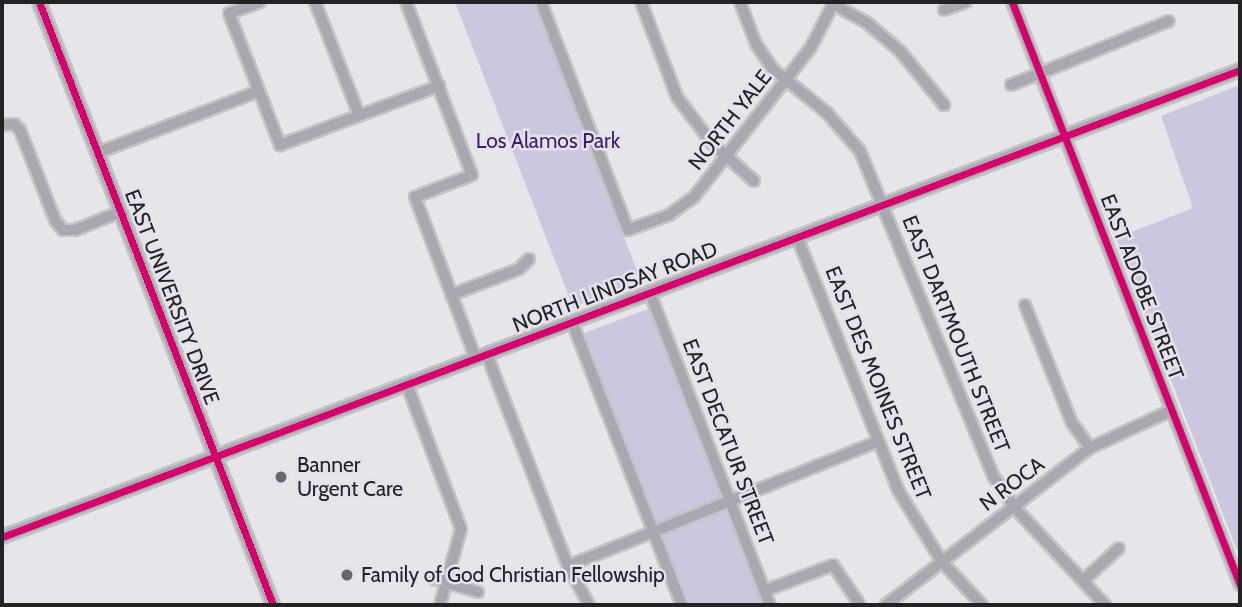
<!DOCTYPE html>
<html>
<head>
<meta charset="utf-8">
<style>
	body { margin:0 }
	#map { position:relative; width:1242px; height:607px; overflow:hidden; background:#e6e5ea; font-family:Cabin,sans-serif }
	div>[style] { position:absolute }
	.green>* { inset:0; background:#cdc6df }
	.roads { filter:drop-shadow(2px 0 #c4c3c6) drop-shadow(-2px 0 #c4c3c6) drop-shadow(0 2px #c4c3c6) drop-shadow(0 -2px #c4c3c6) }
	.minor>* { height:10px; margin:-5px; padding:0 5px; transform-origin:5px; border-radius:5px; background:#aaa7b0 }
	.major>* { height:12px; margin:-6px; padding:0 6px; transform-origin:6px; border-radius:6px; background:#acaab3 }
	.cycleway>* { height:7px; margin:-3.5px; padding:0 3.5px; transform-origin:3.5px; border-radius:3.5px; background:#d6006c }
	.dots>* { width:19px; height:19px; translate:-50% -50%; box-sizing:border-box; border:4px solid #e5e2ed; border-radius:50% }
	span { translate:-50% -50%; white-space:nowrap; text-align:center; line-height:1.15; -webkit-text-stroke:5px #e5e2ed; paint-order:stroke }
	.street-label { font-size:21px; color:#232225 }
	.park-label { font-size:21px; color:#3e1d6a }
	.poi-label { font-size:21px; color:#232225 }
	.left { translate:0 -50%; text-align:left }
	.frame { position:absolute; inset:0; border:4px solid #232225; pointer-events:none }
</style>
</head>
<body>
<div id="map">
	<div class="green">
		<div style="clip-path:polygon(455px 2px,534px 2px,641px 281px,573px 307px)"></div>
		<div style="clip-path:polygon(1240px 85px,1240px 558px,1116px 238px,1193px 208px,1161px 116px)"></div>
		<div style="clip-path:polygon(651px 308px,766px 605px,688px 605px,584px 333px)"></div>
	</div>
	<div class="roads">
		<div class="minor">
			<div style="left:260px;top:2px;width:33px;rotate:160deg"></div>
			<div style="left:229px;top:13px;width:142px;rotate:68.9deg"></div>
			<div style="left:280px;top:145px;width:170px;rotate:-20.4deg"></div>
			<div style="left:315px;top:2px;width:121px;rotate:68.7deg"></div>
			<div style="left:406px;top:2px;width:185px;rotate:69.1deg"></div>
			<div style="left:472px;top:175px;width:61px;rotate:158.9deg"></div>
			<div style="left:415px;top:197px;width:173px;rotate:69.4deg"></div>
			<div style="left:541px;top:2px;width:244px;rotate:69.1deg"></div>
			<div style="left:628px;top:230px;width:44px;rotate:-20.1deg"></div>
			<div style="left:669px;top:215px;width:31px;rotate:-36deg"></div>
			<div style="left:694px;top:197px;width:190px;rotate:-52deg"></div>
			<div style="left:811px;top:47px;width:51px;rotate:-62.9deg"></div>
			<div style="left:641px;top:2px;width:102px;rotate:69.2deg"></div>
			<div style="left:677px;top:97px;width:56px;rotate:52.9deg"></div>
			<div style="left:711px;top:142px;width:58px;rotate:42.2deg"></div>
			<div style="left:740px;top:2px;width:45px;rotate:69.1deg"></div>
			<div style="left:756px;top:44px;width:30px;rotate:56deg"></div>
			<div style="left:773px;top:69px;width:70px;rotate:39.2deg"></div>
			<div style="left:827px;top:113px;width:50px;rotate:49deg"></div>
			<div style="left:860px;top:151px;width:352px;rotate:67.7deg"></div>
			<div style="left:994px;top:477px;width:36px;rotate:56deg"></div>
			<div style="left:1014px;top:507px;width:134px;rotate:47.1deg"></div>
			<div style="left:1012px;top:2px;width:626px;rotate:68.64deg"></div>
			<div style="left:833px;top:4px;width:38px;rotate:29deg"></div>
			<div style="left:866px;top:22px;width:45px;rotate:40.5deg"></div>
			<div style="left:900px;top:51px;width:70px;rotate:50.8deg"></div>
			<div style="left:944px;top:10px;width:23px;rotate:-20deg"></div>
			<div style="left:1011px;top:85px;width:170px;rotate:-22.1deg"></div>
			<div style="left:2px;top:125px;width:12px;rotate:-5deg"></div>
			<div style="left:14px;top:124px;width:8px;rotate:45deg"></div>
			<div style="left:20px;top:130px;width:97px;rotate:68.7deg"></div>
			<div style="left:55px;top:220px;width:13px;rotate:51deg"></div>
			<div style="left:63px;top:230px;width:12px"></div>
			<div style="left:75px;top:230px;width:48px;rotate:-21.8deg"></div>
			<div style="left:97px;top:153px;width:173px;rotate:-20.9deg"></div>
			<div style="left:797px;top:237px;width:272px;rotate:68.2deg"></div>
			<div style="left:898px;top:490px;width:84px;rotate:58.6deg"></div>
			<div style="left:942px;top:562px;width:59px;rotate:47.1deg"></div>
			<div style="left:650px;top:293px;width:334px;rotate:69deg"></div>
			<div style="left:451px;top:295px;width:73px;rotate:-20.9deg"></div>
			<div style="left:519px;top:269px;width:14px;rotate:-45deg"></div>
			<div style="left:1025px;top:305px;width:127px;rotate:68.3deg"></div>
			<div style="left:1072px;top:423px;width:31px;rotate:54deg"></div>
			<div style="left:572px;top:322px;width:304px;rotate:68.8deg"></div>
			<div style="left:487px;top:355px;width:226px;rotate:69deg"></div>
			<div style="left:568px;top:566px;width:44px;rotate:61.7deg"></div>
			<div style="left:407px;top:385px;width:154px;rotate:69.4deg"></div>
			<div style="left:461px;top:529px;width:79px;rotate:105.4deg"></div>
			<div style="left:568px;top:566px;width:333px;rotate:-21.9deg"></div>
			<div style="left:434px;top:579px;width:46px;rotate:16.5deg"></div>
			<div style="left:1084px;top:580px;width:47px;rotate:-42.4deg"></div>
			<div style="left:764px;top:591px;width:74px;rotate:-20.6deg"></div>
			<div style="left:833px;top:565px;width:48px;rotate:56deg"></div>
			<div style="left:886px;top:605px;width:257px;rotate:-37.6deg"></div>
			<div style="left:1090px;top:448px;width:90px;rotate:-24.9deg"></div>
		</div>
		<div class="major">
			<div style="left:39px;top:2px;width:647px;rotate:68.79deg"></div>
			<div style="left:2px;top:537px;width:1323px;rotate:-20.67deg"></div>
		</div>
	</div>
	<div class="cycleway">
		<div style="left:39px;top:2px;width:647px;rotate:68.79deg"></div>
		<div style="left:1012px;top:2px;width:626px;rotate:68.64deg"></div>
		<div style="left:2px;top:537px;width:1323px;rotate:-20.67deg"></div>
	</div>
	<div class="dots">
		<div style="left:281px;top:477px;background:#67666a"></div>
		<div style="left:347px;top:575px;background:#67666a"></div>
	</div>
	<div class="street-label">
		<span style="left:730px;top:120px;rotate:-52deg">NORTH YALE</span>
		<span style="left:615px;top:287px;rotate:-21deg">NORTH LINDSAY ROAD</span>
		<span style="left:1142px;top:287px;rotate:69deg">EAST ADOBE STREET</span>
		<span style="left:172px;top:297px;rotate:69deg">EAST UNIVERSITY DRIVE</span>
		<span style="left:956px;top:334px;rotate:68deg">EAST DARTMOUTH STREET</span>
		<span style="left:878px;top:383px;rotate:68deg">EAST DES MOINES STREET</span>
		<span style="left:728px;top:442px;rotate:69deg">EAST DECATUR STREET</span>
		<span style="left:1012px;top:484px;rotate:-37deg">N ROCA</span>
	</div>
	<div class="park-label">
		<span style="left:548px;top:141px">Los Alamos Park</span>
	</div>
	<div class="poi-label">
		<span class="left" style="left:297px;top:477px">Banner<br>Urgent Care</span>
		<span class="left" style="left:361px;top:575px">Family of God Christian Fellowship</span>
	</div>
	<div class="frame"></div>
</div>
</body>
</html>
